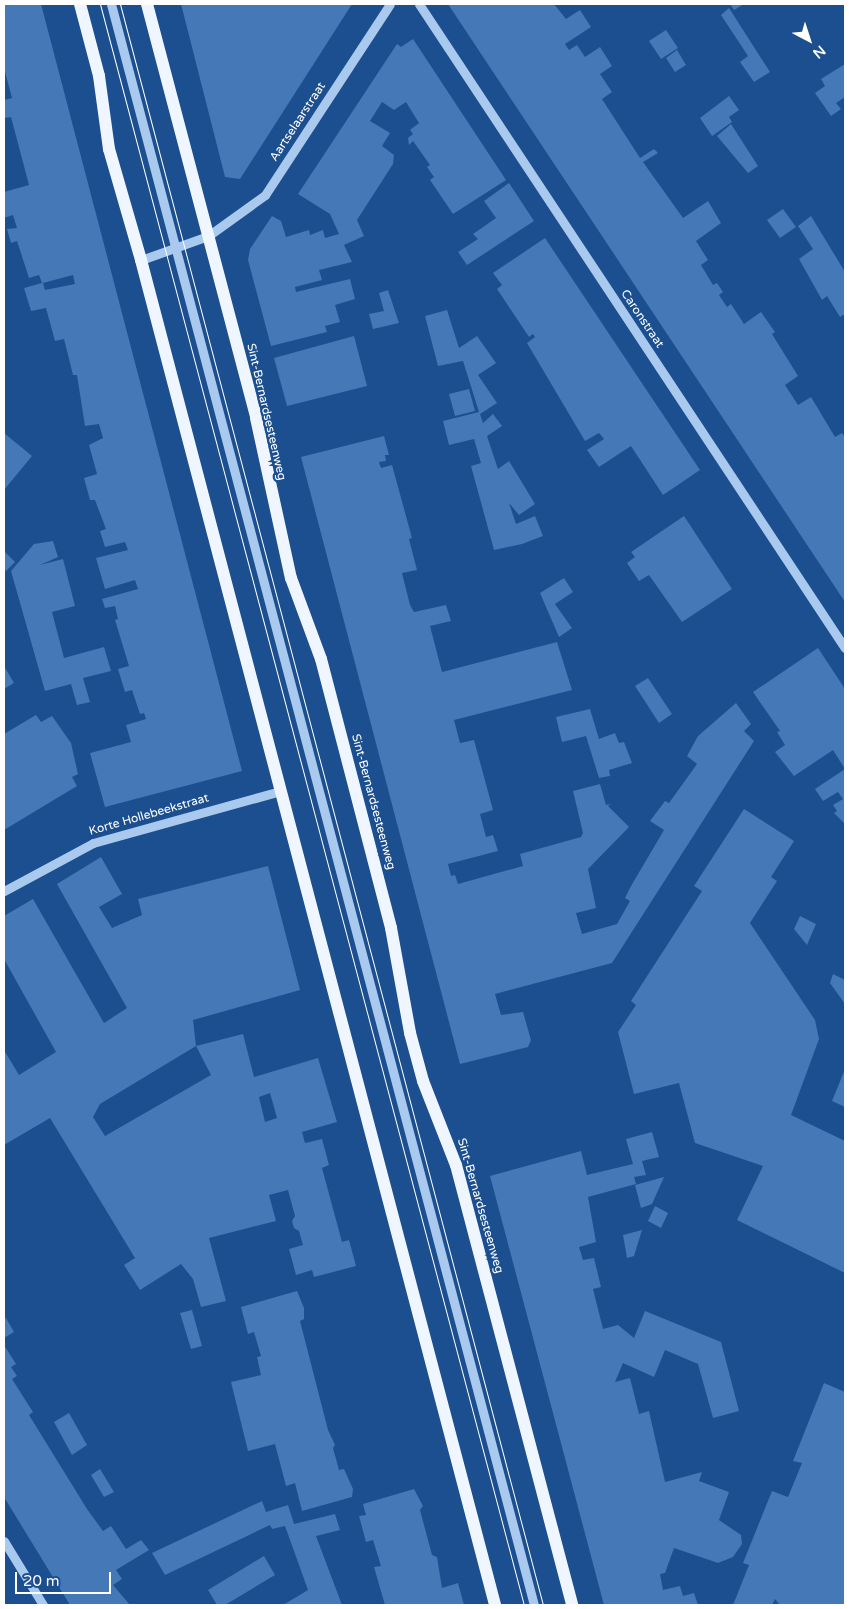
<!DOCTYPE html>
<html>
<head>
<meta charset="utf-8">
<style>
	body { margin:0 }
	#map { position:relative; width:849px; height:1609px; overflow:hidden; background:#1b4f8f; font-family:"Varela Round",sans-serif }
	div>[style] { position:absolute }
	.building>* { inset:0; background:#4478b7 }
	.minor>* { height:9px; margin:-4.5px; padding:0 4.5px; transform-origin:4.5px; border-radius:4.5px; background:#a9c9ee }
	.major>* { height:12px; margin:-6px; padding:0 6px; transform-origin:6px; border-radius:6px; background:#f0f6ff }
	.tram>* { height:1px; margin:-0.5px; padding:0 0.5px; transform-origin:0.5px; border-radius:0.5px; background:#fff }
	span { translate:-50% -50%; white-space:nowrap; text-align:center; line-height:1.15; -webkit-text-stroke:4.5px #1b4f8f; paint-order:stroke }
	.street-label { font-size:12px; color:#fff }
	.frame { position:absolute; inset:0; border:5px solid #fff; pointer-events:none }
	.north { position:absolute; left:784px; top:15px; width:50px; height:50px; -webkit-text-stroke:4px #1b4f8f; paint-order:stroke; rotate:140deg; font-size:14px; font-weight:700; line-height:20px; text-align:center; color:#fff }
	.north::after { content:''; display:block; margin:auto; width:18px; height:22px; background:#fff; clip-path:polygon(50% 0,100% 100%,50% 72%,0 100%) }
	.scale { position:absolute; left:15px; top:1572px; width:96px; height:22px; box-sizing:border-box; border:2px solid #fff; border-top:0; padding-left:6px; font-size:15px; line-height:18px; white-space:nowrap; color:#fff; -webkit-text-stroke:4px #1b4f8f; paint-order:stroke }
</style>
</head>
<body>
<div id="map">
	<div class="building">
		<div style="clip-path:polygon(evenodd,4px 4px,41px 4px,242px 771px,105px 807px,90px 753px,131px 742px,126px 725px,146px 719px,144px 713px,140px 714px,132px 690px,125px 692px,118px 669px,129px 666px,115px 620px,118px 619px,115px 606px,105px 608px,102px 599px,138px 589px,135px 580px,105px 589px,96px 558px,128px 550px,125px 542px,105px 547px,100px 531px,106px 529px,95px 500px,90px 500px,84px 478px,97px 474px,89px 445px,103px 438px,99px 424px,85px 426px,77px 375px,73px 375px,64px 339px,55px 341px,46px 308px,31px 311px,24px 288px,42px 283px,39px 275px,29px 278px,17px 241px,11px 243px,7px 229px,17px 228px,13px 215px,4px 218px,4px 192px,29px 185px,11px 117px,5px 118px,4px 111px,4px 100px,12px 98px,4px 68px,4px 4px,73px 275px,75px 284px,45px 290px,43px 283px,73px 275px)"></div>
		<div style="clip-path:polygon(181px 4px,352px 4px,240px 179px,225px 177px)"></div>
		<div style="clip-path:polygon(448px 4px,554px 4px,566px 19px,580px 10px,591px 27px,565px 44px,569px 50px,577px 45px,585px 57px,600px 47px,612px 66px,600px 74px,612px 92px,602px 99px,640px 158px,654px 149px,658px 153px,643px 162px,683px 218px,708px 201px,721px 223px,696px 241px,708px 260px,701px 265px,713px 285px,717px 283px,723px 292px,719px 295px,727px 307px,731px 304px,744px 324px,761px 312px,775px 332px,772px 334px,798px 376px,785px 385px,798px 405px,811px 397px,835px 437px,842px 433px,845px 437px,845px 602px)"></div>
		<div style="clip-path:polygon(730px 4px,744px 4px,734px 10px)"></div>
		<div style="clip-path:polygon(729px 8px,770px 72px,754px 82px,740px 62px,748px 56px,721px 15px)"></div>
		<div style="clip-path:polygon(666px 30px,678px 48px,661px 59px,649px 41px)"></div>
		<div style="clip-path:polygon(413px 39px,506px 180px,453px 214px,430px 180px,434px 177px,427px 167px,430px 165px,413px 141px,409px 145px,408px 138px,413px 134px,410px 130px,419px 123px,414px 115px,406px 102px,394px 110px,382px 102px,370px 121px,390px 133px,382px 146px,394px 155px,393px 164px,357px 220px,364px 236px,344px 245px,352px 262px,319px 270px,322px 280px,295px 287px,296px 292px,350px 279px,355px 299px,335px 305px,340px 322px,325px 326px,327px 332px,271px 346px,248px 260px,250px 249px,272px 216px,281px 221px,286px 237px,309px 230px,310px 235px,323px 230px,325px 238px,339px 234px,330px 214px,298px 194px,397px 44px,401px 47px)"></div>
		<div style="clip-path:polygon(677px 50px,686px 65px,675px 72px,666px 58px)"></div>
		<div style="clip-path:polygon(845px 64px,845px 97px,836px 103px,841px 109px,831px 116px,815px 93px,825px 86px,821px 79px)"></div>
		<div style="clip-path:polygon(729px 96px,739px 110px,729px 117px,732px 122px,712px 136px,700px 118px)"></div>
		<div style="clip-path:polygon(731px 124px,758px 166px,748px 173px,717px 136px)"></div>
		<div style="clip-path:polygon(509px 183px,534px 221px,467px 265px,458px 252px,478px 239px,473px 234px,496px 218px,484px 201px)"></div>
		<div style="clip-path:polygon(783px 209px,796px 227px,780px 238px,767px 220px)"></div>
		<div style="clip-path:polygon(811px 216px,845px 272px,845px 314px,840px 317px,827px 296px,822px 300px,799px 259px,813px 249px,798px 226px)"></div>
		<div style="clip-path:polygon(545px 238px,700px 470px,663px 495px,631px 446px,599px 467px,587px 450px,604px 439px,599px 433px,585px 441px,527px 343px,535px 337px,533px 334px,529px 337px,497px 289px,502px 285px,493px 273px)"></div>
		<div style="clip-path:polygon(388px 290px,399px 323px,373px 329px,369px 314px,384px 311px,379px 293px)"></div>
		<div style="clip-path:polygon(447px 310px,459px 348px,477px 336px,496px 363px,478px 375px,497px 403px,480px 414px,483px 423px,493px 414px,502px 426px,487px 436px,498px 469px,509px 461px,535px 504px,519px 515px,509px 503px,516px 524px,535px 516px,543px 536px,522px 544px,494px 550px,471px 466px,481px 463px,474px 439px,449px 445px,443px 421px,479px 412px,463px 361px,438px 366px,425px 316px)"></div>
		<div style="clip-path:polygon(354px 336px,367px 386px,287px 406px,274px 358px)"></div>
		<div style="clip-path:polygon(469px 389px,475px 411px,455px 416px,449px 394px)"></div>
		<div style="clip-path:polygon(4px 433px,32px 456px,4px 490px)"></div>
		<div style="clip-path:polygon(384px 436px,389px 455px,385px 455px,386px 461px,379px 462px,381px 468px,392px 465px,412px 538px,409px 539px,417px 570px,402px 573px,410px 605px,414px 612px,446px 605px,451px 621px,430px 626px,442px 672px,557px 642px,572px 690px,454px 720px,460px 743px,474px 740px,493px 810px,480px 814px,486px 837px,493px 835px,498px 851px,448px 864px,451px 876px,455px 875px,458px 884px,523px 866px,520px 854px,581px 837px,583px 833px,573px 791px,600px 784px,606px 805px,611px 804px,608px 806px,629px 827px,588px 869px,596px 908px,576px 913px,582px 934px,617px 924px,630px 901px,625px 898px,631px 886px,664px 830px,650px 821px,665px 801px,669px 803px,697px 764px,687px 756px,698px 736px,736px 703px,751px 724px,744px 731px,754px 741px,612px 963px,495px 994px,501px 1015px,523px 1012px,531px 1040px,528px 1047px,460px 1064px,301px 457px)"></div>
		<div style="clip-path:polygon(684px 516px,732px 589px,682px 622px,649px 575px,639px 581px,627px 563px,635px 557px,631px 552px)"></div>
		<div style="clip-path:polygon(53px 541px,58px 557px,40px 565px,63px 559px,75px 606px,52px 612px,64px 658px,104px 647px,111px 671px,83px 678px,90px 702px,77px 705px,71px 684px,45px 691px,11px 571px,34px 544px)"></div>
		<div style="clip-path:polygon(4px 551px,15px 562px,6px 571px,4px 569px)"></div>
		<div style="clip-path:polygon(564px 578px,573px 592px,555px 604px,572px 628px,559px 637px,540px 593px)"></div>
		<div style="clip-path:polygon(818px 648px,845px 689px,845px 769px,833px 750px,794px 776px,775px 752px,785px 745px,777px 732px,780px 731px,753px 692px)"></div>
		<div style="clip-path:polygon(4px 666px,14px 683px,4px 689px)"></div>
		<div style="clip-path:polygon(648px 678px,672px 714px,659px 723px,635px 686px)"></div>
		<div style="clip-path:polygon(590px 709px,599px 739px,615px 733px,619px 743px,624px 742px,632px 763px,609px 770px,610px 776px,599px 778px,586px 736px,562px 742px,556px 717px)"></div>
		<div style="clip-path:polygon(36px 715px,41px 722px,52px 716px,71px 743px,78px 774px,72px 777px,77px 786px,4px 830px,4px 734px)"></div>
		<div style="clip-path:polygon(845px 769px,845px 824px,834px 813px,837px 811px,833px 805px,843px 799px,838px 792px,823px 801px,815px 789px)"></div>
		<div style="clip-path:polygon(744px 809px,794px 841px,771px 877px,777px 881px,750px 923px,815px 1020px,819px 1039px,791px 1115px,845px 1141px,845px 1273px,737px 1220px,763px 1166px,695px 1143px,679px 1083px,634px 1094px,618px 1032px,636px 1005px,631px 1001px,702px 891px,694px 886px)"></div>
		<div style="clip-path:polygon(evenodd,101px 857px,122px 894px,99px 907px,112px 928px,142px 915px,138px 899px,268px 866px,300px 990px,193px 1020px,196px 1046px,100px 1104px,93px 1117px,105px 1136px,211px 1075px,196px 1046px,243px 1034px,254px 1077px,318px 1058px,337px 1122px,302px 1132px,305px 1143px,322px 1139px,329px 1165px,322px 1168px,342px 1242px,349px 1240px,356px 1266px,314px 1277px,312px 1270px,296px 1275px,289px 1249px,303px 1245px,299px 1231px,294px 1228px,292px 1221px,295px 1216px,288px 1190px,269px 1195px,276px 1221px,209px 1238px,226px 1301px,201px 1307px,193px 1279px,181px 1264px,140px 1290px,124px 1265px,135px 1258px,50px 1118px,4px 1145px,4px 1050px,19px 1075px,56px 1052px,4px 959px,4px 916px,33px 899px,104px 1023px,127px 1008px,57px 884px,101px 857px,270px 1093px,277px 1118px,265px 1122px,259px 1097px,270px 1093px)"></div>
		<div style="clip-path:polygon(800px 916px,816px 924px,807px 945px,794px 929px)"></div>
		<div style="clip-path:polygon(833px 974px,845px 980px,845px 1004px,830px 983px)"></div>
		<div style="clip-path:polygon(845px 1069px,845px 1107px,832px 1101px)"></div>
		<div style="clip-path:polygon(652px 1132px,659px 1157px,642px 1161px,646px 1175px,634px 1177px,636px 1184px,588px 1197px,596px 1242px,579px 1247px,583px 1260px,594px 1258px,601px 1287px,593px 1289px,603px 1329px,618px 1325px,634px 1338px,645px 1311px,721px 1342px,739px 1411px,713px 1418px,698px 1364px,665px 1350px,654px 1377px,623px 1363px,615px 1382px,630px 1378px,639px 1414px,649px 1411px,665px 1482px,702px 1472px,699px 1481px,729px 1492px,719px 1520px,741px 1535px,742px 1544px,733px 1557px,718px 1563px,674px 1548px,665px 1573px,660px 1574px,663px 1590px,680px 1586px,683px 1596px,694px 1593px,698px 1605px,604px 1605px,490px 1176px,581px 1151px,587px 1175px,633px 1164px,626px 1139px)"></div>
		<div style="clip-path:polygon(664px 1177px,652px 1204px,641px 1208px,635px 1185px)"></div>
		<div style="clip-path:polygon(655px 1206px,668px 1213px,661px 1228px,648px 1221px)"></div>
		<div style="clip-path:polygon(642px 1230px,634px 1256px,627px 1258px,623px 1235px)"></div>
		<div style="clip-path:polygon(297px 1291px,304px 1308px,304px 1319px,300px 1321px,328px 1430px,335px 1445px,333px 1448px,339px 1470px,344px 1469px,353px 1489px,352px 1497px,302px 1511px,295px 1483px,286px 1486px,275px 1444px,248px 1451px,231px 1382px,261px 1375px,257px 1357px,261px 1356px,254px 1332px,248px 1334px,241px 1307px)"></div>
		<div style="clip-path:polygon(192px 1310px,202px 1346px,191px 1349px,180px 1313px)"></div>
		<div style="clip-path:polygon(6px 1318px,14px 1332px,4px 1338px,4px 1319px)"></div>
		<div style="clip-path:polygon(4px 1345px,16px 1364px,11px 1367px,17px 1376px,12px 1379px,33px 1412px,29px 1415px,87px 1509px,103px 1531px,111px 1526px,126px 1549px,141px 1540px,149px 1550px,116px 1570px,122px 1579px,113px 1585px,130px 1605px,70px 1605px,4px 1497px)"></div>
		<div style="clip-path:polygon(824px 1383px,845px 1392px,845px 1605px,780px 1605px,775px 1599px,772px 1605px,733px 1605px,749px 1565px,743px 1563px,772px 1491px,788px 1497px,802px 1463px,793px 1461px)"></div>
		<div style="clip-path:polygon(69px 1413px,87px 1445px,72px 1455px,54px 1422px)"></div>
		<div style="clip-path:polygon(100px 1469px,114px 1492px,104px 1497px,91px 1475px)"></div>
		<div style="clip-path:polygon(414px 1489px,423px 1506px,420px 1510px,432px 1555px,437px 1557px,442px 1588px,458px 1583px,464px 1605px,385px 1605px,374px 1567px,381px 1566px,373px 1540px,366px 1542px,359px 1516px,366px 1515px,363px 1504px)"></div>
		<div style="clip-path:polygon(262px 1501px,266px 1512px,288px 1505px,294px 1524px,335px 1514px,340px 1530px,316px 1536px,342px 1605px,283px 1605px,308px 1590px,285px 1526px,272px 1529px,270px 1525px,165px 1575px,152px 1553px)"></div>
		<div style="clip-path:polygon(264px 1556px,275px 1575px,225px 1605px,217px 1605px,208px 1590px)"></div>
	</div>
	<div class="minor">
		<div style="left:111px;top:4px;width:1656px;rotate:75.2deg"></div>
		<div style="left:419px;top:4px;width:772px;rotate:56.52deg"></div>
		<div style="left:141px;top:260px;width:71px;rotate:-19.7deg"></div>
		<div style="left:208px;top:236px;width:70px;rotate:-35.7deg"></div>
		<div style="left:265px;top:195px;width:228px;rotate:-56.8deg"></div>
		<div style="left:4px;top:891px;width:101px;rotate:-28.3deg"></div>
		<div style="left:93px;top:843px;width:195px;rotate:-15.5deg"></div>
		<div style="left:4px;top:1541px;width:75px;rotate:58.6deg"></div>
	</div>
	<div class="major">
		<div style="left:80px;top:4px;width:74px;rotate:75.2deg"></div>
		<div style="left:99px;top:76px;width:74px;rotate:82.2deg"></div>
		<div style="left:109px;top:149px;width:116px;rotate:73.9deg"></div>
		<div style="left:141px;top:260px;width:1391px;rotate:75.25deg"></div>
		<div style="left:147px;top:4px;width:428px;rotate:75.2deg"></div>
		<div style="left:256px;top:418px;width:164px;rotate:77.7deg"></div>
		<div style="left:291px;top:578px;width:86px;rotate:69.7deg"></div>
		<div style="left:321px;top:659px;width:278px;rotate:75.4deg"></div>
		<div style="left:391px;top:928px;width:107px;rotate:79.7deg"></div>
		<div style="left:410px;top:1033px;width:50px;rotate:74.8deg"></div>
		<div style="left:423px;top:1081px;width:90px;rotate:68.6deg"></div>
		<div style="left:456px;top:1165px;width:455px;rotate:75.2deg"></div>
	</div>
	<div class="tram">
		<div style="left:100px;top:4px;width:1656px;rotate:75.17deg"></div>
		<div style="left:120px;top:4px;width:1656px;rotate:75.2deg"></div>
	</div>
	<div class="street-label">
		<span style="left:298px;top:122px;rotate:-57deg">Aartselaarstraat</span>
		<span style="left:642px;top:319px;rotate:56deg">Caronstraat</span>
		<span style="left:266px;top:412px;rotate:77deg">Sint-Bernardsesteenweg</span>
		<span style="left:373px;top:802px;rotate:75deg">Sint-Bernardsesteenweg</span>
		<span style="left:149px;top:815px;rotate:-16deg">Korte Hollebeekstraat</span>
		<span style="left:480px;top:1206px;rotate:74deg">Sint-Bernardsesteenweg</span>
	</div>
	<div class="frame"></div>
	<div class="north">N</div>
	<div class="scale">20 m</div>
</div>
</body>
</html>
